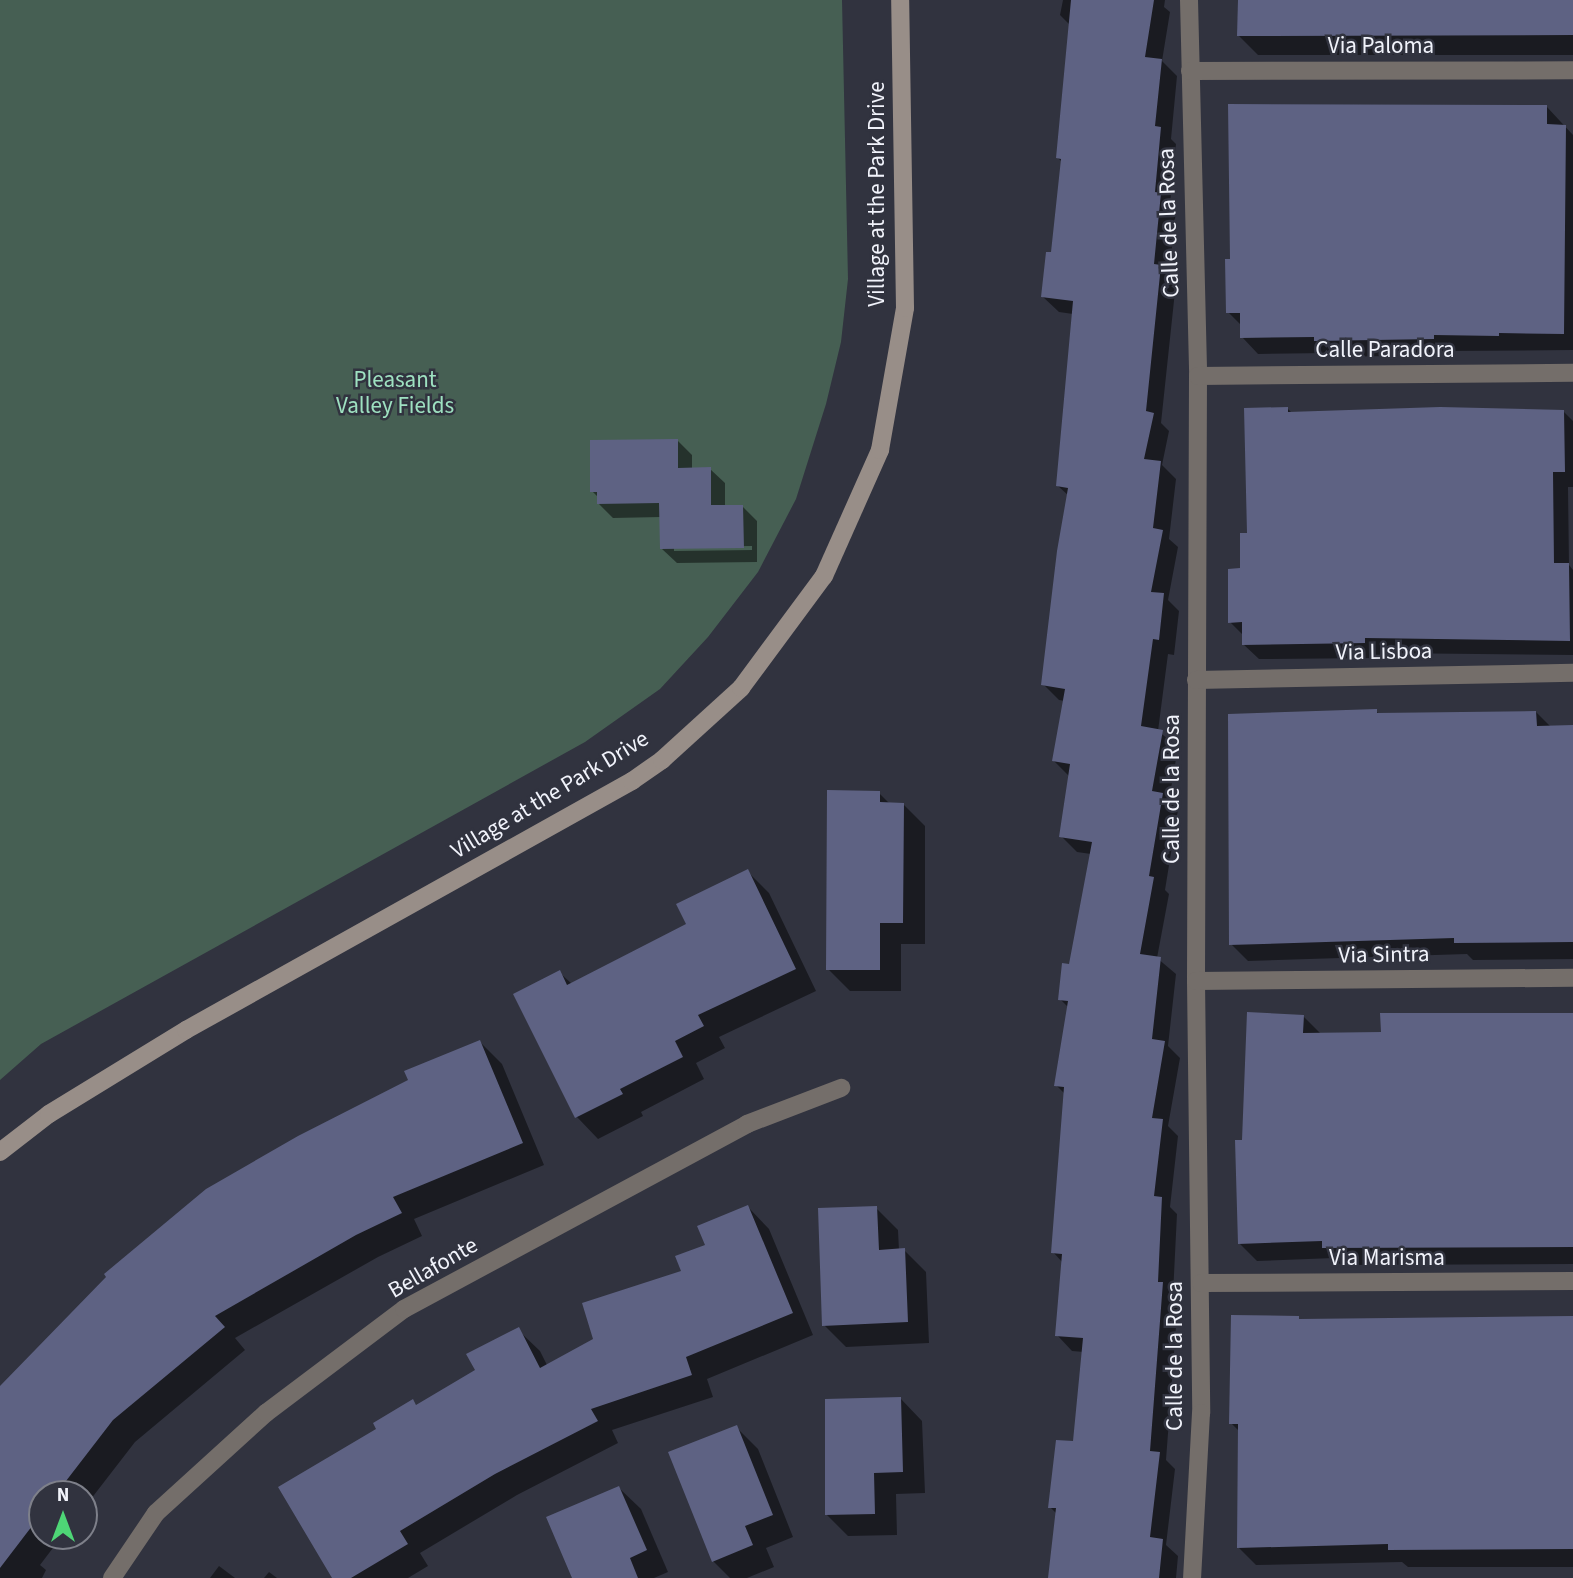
<!DOCTYPE html>
<html>
<head>
<meta charset="utf-8">
<style>
	body { margin:0 }
	#map { position:relative; width:1573px; height:1578px; overflow:hidden; background:#31333f; font-family:"Source Sans 3",sans-serif }
	div>[style] { position:absolute }
	.green>* { inset:0; background:#465f53 }
	.shadow>* { inset:0; background:#0007 }
	.building>* { inset:0; background:#5e6283 }
	.street>* { height:18px; margin:-9px; padding:0 9px; transform-origin:9px; border-radius:9px; background:#746e6a }
	.secondary>* { height:18px; margin:-9px; padding:0 9px; transform-origin:9px; border-radius:9px; background:#988e88 }
	span { translate:-50% -50%; white-space:nowrap; text-align:center; line-height:1.15; -webkit-text-stroke:5px #31333f; paint-order:stroke }
	.street-label { font-size:23px; color:#f1f3fb }
	.park-label { font-size:23px; color:#9ee1c1 }
	.north { position:absolute; left:28px; top:1480px; width:70px; height:70px; box-sizing:border-box; background:#31333f; border:2px solid #7e808a; border-radius:50%; rotate:0deg; font-size:19px; font-weight:700; line-height:28px; text-align:center; color:#f1f3fb }
	.north::after { content:''; display:block; margin:auto; width:24px; height:32px; background:#4ed676; clip-path:polygon(50% 0,100% 100%,50% 72%,0 100%) }
</style>
</head>
<body>
<div id="map">
	<div class="green">
		<div style="clip-path:polygon(0 0,842px 0,848px 279px,841px 342px,826px 404px,796px 499px,758px 572px,708px 637px,660px 689px,585px 742px,41px 1044px,0 1080px)"></div>
	</div>
	<div class="shadow">
		<div style="clip-path:polygon(1063px 0,1165px 0,1164px 7px,1170px 12px,1162px 61px,1177px 76px,1171px 139px,1176px 144px,1170px 204px,1176px 210px,1169px 275px,1176px 282px,1161px 423px,1169px 431px,1162px 465px,1176px 479px,1169px 539px,1178px 547px,1168px 600px,1179px 611px,1174px 655px,1168px 654px,1158px 731px,1178px 747px,1169px 801px,1178px 810px,1165px 890px,1169px 894px,1157px 958px,1176px 974px,1168px 1046px,1180px 1058px,1168px 1126px,1178px 1136px,1170px 1207px,1177px 1214px,1173px 1295px,1178px 1300px,1166px 1460px,1175px 1469px,1166px 1545px,1178px 1556px,1176px 1578px,1050px 1578px,1057px 1514px,1050px 1507px,1074px 1443px,1084px 1352px,1072px 1351px,1057px 1335px,1063px 1263px,1053px 1252px,1065px 1094px,1056px 1085px,1069px 1008px,1060px 999px,1070px 966px,1091px 854px,1077px 852px,1061px 836px,1070px 777px,1054px 761px,1065px 701px,1059px 700px,1043px 684px,1069px 496px,1058px 486px,1073px 314px,1059px 312px,1043px 297px,1052px 254px,1063px 163px,1057px 157px,1070px 25px,1060px 15px)"></div>
		<div style="clip-path:polygon(1239px 0,1573px 0,1573px 55px,1258px 55px,1238px 35px)"></div>
		<div style="clip-path:polygon(1547px 107px,1573px 135px,1573px 350px,1450px 351px,1450px 355px,1332px 357px,1329px 353px,1258px 354px,1242px 337px,1242px 326px,1228px 312px)"></div>
		<div style="clip-path:polygon(1288px 409px,1292px 413px,1564px 412px,1573px 421px,1573px 487px,1568px 487px,1569px 565px,1573px 570px,1573px 655px,1380px 653px,1380px 658px,1259px 659px,1243px 644px,1243px 635px,1230px 622px,1248px 535px)"></div>
		<div style="clip-path:polygon(evenodd,678px 441px,692px 455px,692px 469px,710px 469px,725px 483px,725px 507px,742px 506px,757px 521px,757px 562px,677px 563px,662px 549px,661px 517px,613px 518px,598px 503px,598px 497px,592px 491px,678px 441px,752px 546px,752px 550px,674px 551px,674px 547px,752px 546px)"></div>
		<div style="clip-path:polygon(1376px 711px,1380px 715px,1536px 712px,1551px 727px,1573px 727px,1573px 959px,1473px 960px,1467px 954px,1248px 961px,1231px 944px)"></div>
		<div style="clip-path:polygon(879px 793px,890px 804px,903px 804px,925px 826px,925px 944px,901px 944px,901px 991px,850px 991px,828px 969px)"></div>
		<div style="clip-path:polygon(748px 872px,769px 893px,816px 991px,719px 1037px,725px 1048px,696px 1063px,704px 1079px,641px 1112px,643px 1116px,598px 1139px,577px 1117px,560px 973px,572px 984px,688px 925px)"></div>
		<div style="clip-path:polygon(1573px 1014px,1573px 1264px,1341px 1265px,1334px 1258px,1257px 1261px,1239px 1243px,1244px 1142px,1303px 1016px,1321px 1034px,1383px 1034px)"></div>
		<div style="clip-path:polygon(480px 1042px,502px 1064px,544px 1165px,414px 1219px,422px 1236px,378px 1257px,235px 1338px,245px 1350px,135px 1442px,84px 1508px,84px 1494px,42px 1494px,42px 1536px,62px 1536px,40px 1565px,46px 1570px,42px 1578px,0 1578px,0 1388px)"></div>
		<div style="clip-path:polygon(748px 1207px,769px 1229px,813px 1335px,707px 1379px,713px 1397px,612px 1430px,618px 1443px,517px 1495px,420px 1553px,428px 1566px,408px 1578px,334px 1578px,379px 1430px,413px 1402px,417px 1406px,477px 1370px,518px 1330px,540px 1351px,547px 1365px,595px 1340px,684px 1272px)"></div>
		<div style="clip-path:polygon(876px 1208px,898px 1230px,899px 1250px,904px 1250px,926px 1272px,929px 1343px,846px 1347px,824px 1325px)"></div>
		<div style="clip-path:polygon(1573px 1317px,1573px 1567px,1408px 1567px,1402px 1562px,1256px 1565px,1238px 1547px,1240px 1432px,1231px 1423px,1298px 1318px,1301px 1321px)"></div>
		<div style="clip-path:polygon(901px 1399px,922px 1421px,925px 1493px,896px 1494px,897px 1535px,848px 1536px,827px 1515px)"></div>
		<div style="clip-path:polygon(736px 1427px,758px 1449px,793px 1537px,766px 1548px,774px 1567px,747px 1578px,730px 1578px,713px 1561px)"></div>
		<div style="clip-path:polygon(619px 1488px,641px 1509px,668px 1572px,654px 1578px,574px 1578px)"></div>
		<div style="clip-path:polygon(219px 1566px,235px 1578px,210px 1578px)"></div>
		<div style="clip-path:polygon(269px 1572px,277px 1578px,264px 1578px)"></div>
	</div>
	<div class="building">
		<div style="clip-path:polygon(1071px 0,1154px 0,1145px 57px,1162px 59px,1155px 126px,1161px 127px,1155px 192px,1161px 193px,1154px 264px,1161px 265px,1146px 411px,1154px 413px,1144px 459px,1161px 461px,1153px 528px,1163px 530px,1151px 592px,1164px 593px,1159px 640px,1153px 639px,1141px 726px,1163px 730px,1152px 791px,1163px 793px,1149px 876px,1154px 877px,1140px 954px,1161px 957px,1152px 1039px,1165px 1041px,1152px 1118px,1163px 1119px,1154px 1196px,1162px 1197px,1158px 1282px,1163px 1282px,1150px 1451px,1160px 1452px,1150px 1537px,1163px 1539px,1159px 1578px,1048px 1578px,1056px 1508px,1048px 1508px,1056px 1440px,1073px 1441px,1083px 1338px,1055px 1336px,1062px 1254px,1051px 1253px,1064px 1087px,1054px 1086px,1068px 1001px,1058px 1000px,1062px 963px,1069px 964px,1092px 842px,1059px 837px,1070px 764px,1052px 761px,1065px 689px,1041px 685px,1057px 551px,1068px 488px,1056px 486px,1073px 301px,1041px 297px,1046px 252px,1051px 252px,1061px 159px,1056px 158px)"></div>
		<div style="clip-path:polygon(1238px 0,1573px 0,1573px 35px,1237px 36px)"></div>
		<div style="clip-path:polygon(1228px 104px,1547px 105px,1547px 124px,1566px 125px,1564px 334px,1499px 333px,1499px 336px,1434px 335px,1434px 339px,1314px 341px,1314px 337px,1240px 338px,1240px 313px,1226px 313px,1225px 259px,1230px 259px)"></div>
		<div style="clip-path:polygon(1288px 407px,1288px 412px,1440px 407px,1564px 410px,1565px 472px,1553px 472px,1554px 563px,1569px 563px,1570px 641px,1365px 638px,1365px 643px,1242px 645px,1242px 622px,1228px 623px,1228px 569px,1240px 568px,1240px 533px,1247px 533px,1244px 408px)"></div>
		<div style="clip-path:polygon(678px 439px,678px 468px,711px 467px,711px 505px,743px 505px,744px 548px,660px 549px,659px 503px,597px 504px,597px 492px,590px 492px,590px 440px)"></div>
		<div style="clip-path:polygon(1377px 709px,1377px 713px,1536px 711px,1537px 726px,1573px 725px,1573px 942px,1454px 943px,1454px 938px,1229px 945px,1228px 714px)"></div>
		<div style="clip-path:polygon(827px 790px,880px 791px,880px 802px,904px 803px,903px 923px,880px 923px,880px 970px,826px 970px)"></div>
		<div style="clip-path:polygon(748px 869px,796px 969px,698px 1015px,704px 1026px,675px 1041px,683px 1057px,620px 1089px,623px 1094px,575px 1118px,513px 994px,560px 970px,567px 985px,686px 924px,676px 904px)"></div>
		<div style="clip-path:polygon(1247px 1012px,1304px 1015px,1303px 1033px,1381px 1032px,1380px 1013px,1573px 1013px,1573px 1247px,1322px 1248px,1322px 1241px,1238px 1244px,1235px 1140px,1242px 1140px)"></div>
		<div style="clip-path:polygon(480px 1040px,523px 1143px,393px 1197px,402px 1213px,356px 1235px,215px 1316px,225px 1327px,113px 1420px,56px 1494px,42px 1494px,42px 1513px,0 1568px,0 1386px,106px 1277px,104px 1274px,206px 1189px,298px 1136px,408px 1080px,404px 1071px)"></div>
		<div style="clip-path:polygon(748px 1205px,793px 1313px,686px 1357px,692px 1375px,591px 1409px,598px 1421px,495px 1474px,400px 1531px,408px 1544px,351px 1578px,332px 1578px,278px 1487px,376px 1429px,373px 1423px,413px 1399px,416px 1405px,475px 1370px,466px 1354px,519px 1327px,540px 1368px,593px 1339px,582px 1303px,681px 1271px,675px 1256px,705px 1245px,697px 1226px)"></div>
		<div style="clip-path:polygon(877px 1206px,879px 1250px,905px 1248px,908px 1322px,822px 1326px,818px 1208px)"></div>
		<div style="clip-path:polygon(1231px 1315px,1299px 1316px,1299px 1319px,1573px 1316px,1573px 1549px,1388px 1550px,1388px 1544px,1237px 1548px,1238px 1424px,1229px 1424px)"></div>
		<div style="clip-path:polygon(901px 1397px,903px 1472px,874px 1473px,875px 1514px,825px 1515px,825px 1399px)"></div>
		<div style="clip-path:polygon(737px 1425px,773px 1515px,745px 1526px,753px 1545px,712px 1562px,668px 1452px)"></div>
		<div style="clip-path:polygon(619px 1486px,647px 1550px,630px 1558px,638px 1578px,572px 1578px,546px 1517px)"></div>
	</div>
	<div class="street">
		<div style="left:1189px;top:0;width:376px;rotate:88.6deg"></div>
		<div style="left:1198px;top:376px;width:605px;rotate:90.19deg"></div>
		<div style="left:1196px;top:981px;width:432px;rotate:89.3deg"></div>
		<div style="left:1201px;top:1413px;width:165px;rotate:93.1deg"></div>
		<div style="left:1190px;top:71px;width:383px;rotate:-0.1deg"></div>
		<div style="left:1198px;top:376px;width:375px;rotate:-0.5deg"></div>
		<div style="left:1196px;top:680px;width:377px;rotate:-1.1deg"></div>
		<div style="left:1196px;top:981px;width:377px;rotate:-0.5deg"></div>
		<div style="left:1201px;top:1283px;width:372px;rotate:-0.3deg"></div>
		<div style="left:112px;top:1578px;width:78px;rotate:-55.9deg"></div>
		<div style="left:156px;top:1513px;width:149px;rotate:-42.3deg"></div>
		<div style="left:266px;top:1413px;width:173px;rotate:-37deg"></div>
		<div style="left:404px;top:1309px;width:390px;rotate:-28.3deg"></div>
		<div style="left:747px;top:1124px;width:101px;rotate:-21deg"></div>
	</div>
	<div class="secondary">
		<div style="left:0;top:1152px;width:62px;rotate:-37.8deg"></div>
		<div style="left:49px;top:1114px;width:161px;rotate:-31.5deg"></div>
		<div style="left:186px;top:1030px;width:511px;rotate:-29.17deg"></div>
		<div style="left:632px;top:781px;width:37px;rotate:-35deg"></div>
		<div style="left:662px;top:760px;width:107px;rotate:-42.3deg"></div>
		<div style="left:741px;top:688px;width:139px;rotate:-53.5deg"></div>
		<div style="left:824px;top:576px;width:138px;rotate:-66deg"></div>
		<div style="left:880px;top:450px;width:144px;rotate:-80deg"></div>
		<div style="left:905px;top:308px;width:308px;rotate:-90.9deg"></div>
	</div>
	<div class="street-label">
		<span style="left:1381px;top:46px">Via Paloma</span>
		<span style="left:877px;top:194px;rotate:-90deg">Village at the Park Drive</span>
		<span style="left:1169px;top:223px;rotate:-92deg">Calle de la Rosa</span>
		<span style="left:1385px;top:350px">Calle Paradora</span>
		<span style="left:1384px;top:652px;rotate:-1deg">Via Lisboa</span>
		<span style="left:1172px;top:789px;rotate:-90deg">Calle de la Rosa</span>
		<span style="left:550px;top:795px;rotate:-31deg">Village at the Park Drive</span>
		<span style="left:1384px;top:955px;rotate:-1deg">Via Sintra</span>
		<span style="left:1387px;top:1258px">Via Marisma</span>
		<span style="left:433px;top:1268px;rotate:-30deg">Bellafonte</span>
		<span style="left:1175px;top:1356px;rotate:-90deg">Calle de la Rosa</span>
	</div>
	<div class="park-label">
		<span style="left:395px;top:393px">Pleasant<br>Valley Fields</span>
	</div>
	<div class="north">N</div>
</div>
</body>
</html>
